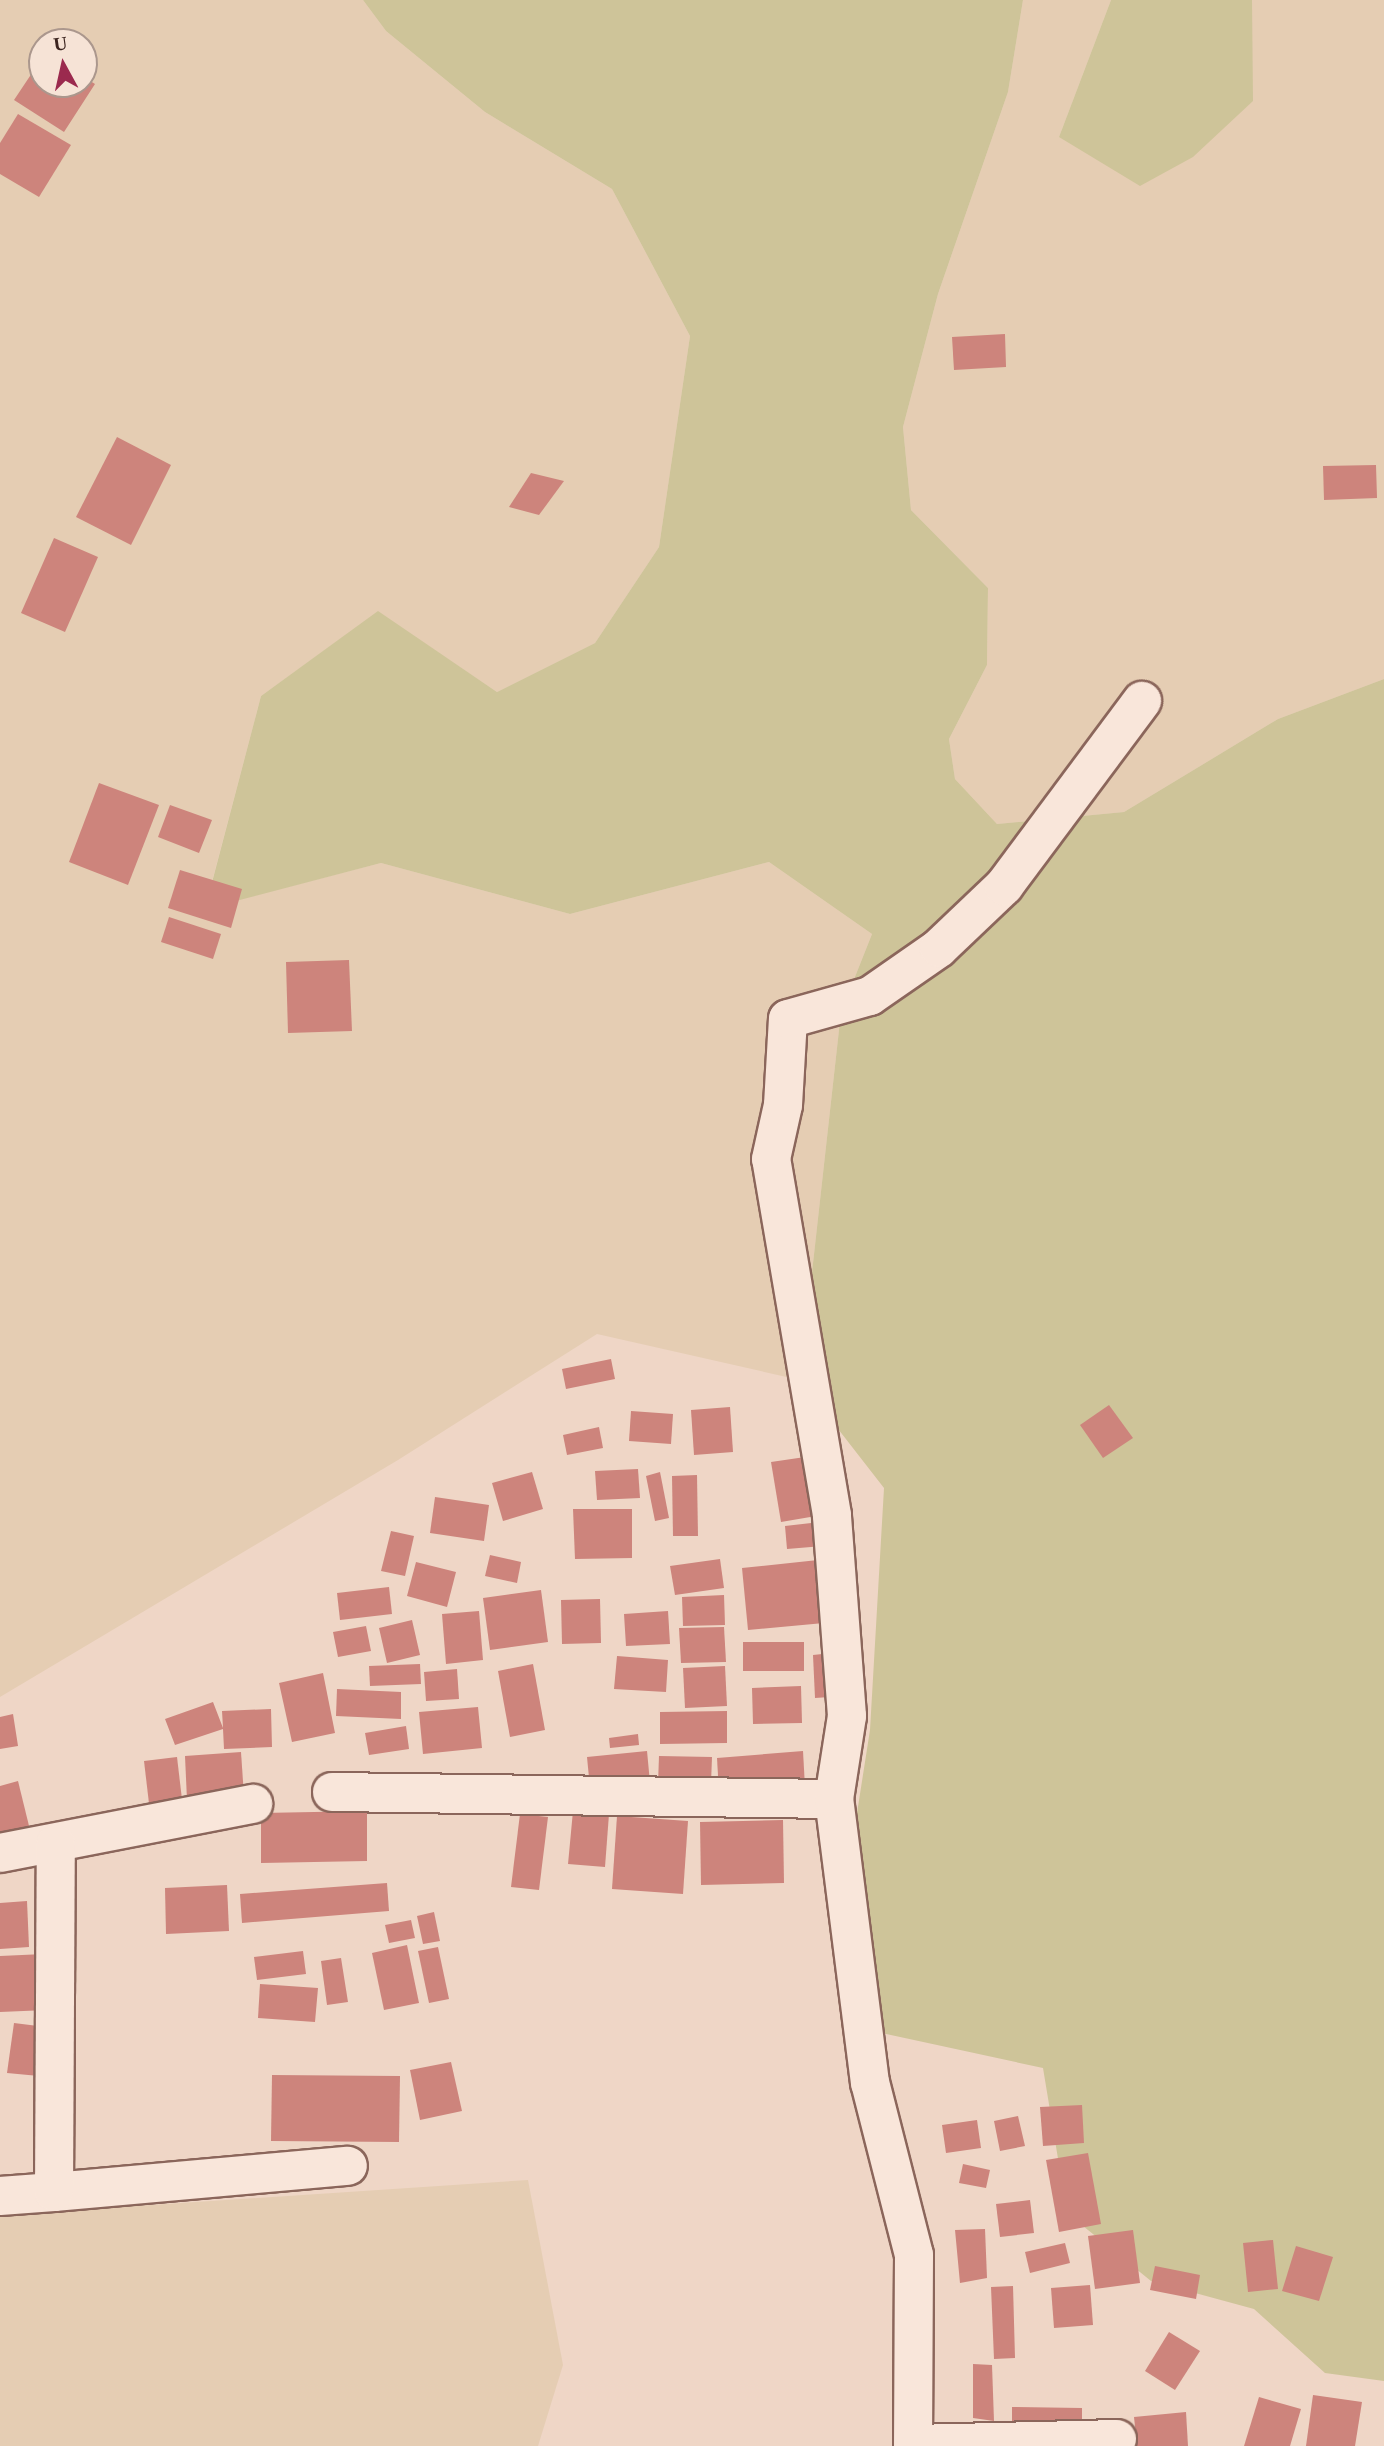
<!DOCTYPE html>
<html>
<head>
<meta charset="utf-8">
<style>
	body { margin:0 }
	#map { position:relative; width:1384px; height:2446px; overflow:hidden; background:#efd6c6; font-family:"Times New Roman",serif }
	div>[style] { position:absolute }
	.farmland>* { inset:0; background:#e5cdb3 }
	.green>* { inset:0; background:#cec499 }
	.building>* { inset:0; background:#cd847c }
	.roads { filter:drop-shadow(2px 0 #8b665b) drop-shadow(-2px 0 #8b665b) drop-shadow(0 2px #8b665b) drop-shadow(0 -2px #8b665b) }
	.minor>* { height:38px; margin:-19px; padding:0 19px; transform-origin:19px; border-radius:19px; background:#f9e6da }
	span { translate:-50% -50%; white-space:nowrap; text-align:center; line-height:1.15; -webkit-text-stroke:6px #f6e3d6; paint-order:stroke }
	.north { position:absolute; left:28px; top:28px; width:70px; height:70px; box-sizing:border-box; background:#f6e3d6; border:2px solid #ab978d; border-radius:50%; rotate:352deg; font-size:19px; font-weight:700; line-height:28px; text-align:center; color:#3b241f }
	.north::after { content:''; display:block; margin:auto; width:24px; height:32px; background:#9b2a4e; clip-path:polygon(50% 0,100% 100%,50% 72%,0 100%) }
</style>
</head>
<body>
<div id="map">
	<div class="farmland">
		<div style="clip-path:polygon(evenodd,0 0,363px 0,386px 31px,485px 112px,612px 189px,690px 336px,659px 547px,595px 643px,497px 692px,378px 612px,261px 696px,205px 908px,381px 863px,570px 914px,769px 862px,872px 934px,841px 1012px,800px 1380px,597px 1334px,398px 1460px,0 1697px,0 0,42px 42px,84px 42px,84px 84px,42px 84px,42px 42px)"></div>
		<div style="clip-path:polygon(1023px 0,1111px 0,1059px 137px,1251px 27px,1252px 0,1384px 0,1384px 679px,1278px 719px,1124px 812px,997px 824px,955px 779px,949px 739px,987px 665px,988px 588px,911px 510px,903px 427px,938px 294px,1008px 92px)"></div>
		<div style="clip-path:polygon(528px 2180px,563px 2365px,538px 2446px,0 2446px,0 2215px)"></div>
	</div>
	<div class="green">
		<div style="clip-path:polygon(363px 0,1023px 0,1008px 92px,938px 294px,903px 427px,911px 510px,988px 588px,987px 665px,949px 739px,955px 779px,997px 824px,1124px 812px,1278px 719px,1384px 679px,1384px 2381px,1325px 2373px,1254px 2309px,1151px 2281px,1067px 2213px,1043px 2068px,877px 2032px,842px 1909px,870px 1730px,884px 1488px,800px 1380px,841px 1012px,872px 934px,769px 862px,570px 914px,381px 863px,205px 909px,261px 696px,378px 611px,497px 692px,595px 643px,659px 547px,690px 336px,612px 189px,485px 112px,386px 31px)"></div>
		<div style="clip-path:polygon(1111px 0,1252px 0,1253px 101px,1193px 157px,1140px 186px,1059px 137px)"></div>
	</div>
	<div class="building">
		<div style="clip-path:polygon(42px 58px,42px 84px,84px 84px,84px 77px,95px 84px,64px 132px,14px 100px)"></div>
		<div style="clip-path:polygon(18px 114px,71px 145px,39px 197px,0 174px,0 143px)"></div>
		<div style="clip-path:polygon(1005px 334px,1006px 367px,954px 370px,952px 337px)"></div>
		<div style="clip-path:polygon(117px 437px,171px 465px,131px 545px,76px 517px)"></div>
		<div style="clip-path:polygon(1376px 465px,1377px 498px,1324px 500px,1323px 466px)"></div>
		<div style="clip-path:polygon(531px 473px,564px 481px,539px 515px,509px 507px)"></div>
		<div style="clip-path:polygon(54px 538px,98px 557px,65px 632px,21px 613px)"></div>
		<div style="clip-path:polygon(99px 783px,159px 805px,128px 885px,69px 862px)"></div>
		<div style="clip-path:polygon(170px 805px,212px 820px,199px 853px,158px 837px)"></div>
		<div style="clip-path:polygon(180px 870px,242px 889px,231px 928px,168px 908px)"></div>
		<div style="clip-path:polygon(169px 917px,221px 934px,213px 959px,161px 942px)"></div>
		<div style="clip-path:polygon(349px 960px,352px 1031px,288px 1033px,286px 962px)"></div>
		<div style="clip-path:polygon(611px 1359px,615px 1379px,566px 1389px,562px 1369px)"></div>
		<div style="clip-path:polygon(1109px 1405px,1133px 1438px,1103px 1458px,1080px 1425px)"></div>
		<div style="clip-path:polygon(730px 1407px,733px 1452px,694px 1455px,691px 1410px)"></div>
		<div style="clip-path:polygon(631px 1411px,673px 1414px,671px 1444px,629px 1441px)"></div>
		<div style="clip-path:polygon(599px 1427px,603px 1448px,567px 1455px,563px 1435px)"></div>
		<div style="clip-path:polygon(812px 1456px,822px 1515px,781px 1522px,771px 1462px)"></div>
		<div style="clip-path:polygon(638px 1469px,640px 1498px,597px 1500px,595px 1471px)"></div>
		<div style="clip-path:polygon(532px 1472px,543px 1509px,503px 1521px,492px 1483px)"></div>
		<div style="clip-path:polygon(660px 1472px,669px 1518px,655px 1521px,646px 1476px)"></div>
		<div style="clip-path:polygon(697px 1475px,698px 1536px,673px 1536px,672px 1476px)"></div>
		<div style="clip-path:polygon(435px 1497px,489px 1505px,484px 1541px,430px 1533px)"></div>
		<div style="clip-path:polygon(573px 1509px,632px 1509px,632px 1558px,575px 1559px)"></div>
		<div style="clip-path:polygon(820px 1522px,823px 1546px,787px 1549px,785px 1526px)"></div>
		<div style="clip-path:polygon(391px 1531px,414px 1536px,405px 1576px,381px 1571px)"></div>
		<div style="clip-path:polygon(490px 1555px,521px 1562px,517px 1583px,485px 1576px)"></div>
		<div style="clip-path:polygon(720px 1559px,724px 1588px,675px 1595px,670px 1566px)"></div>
		<div style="clip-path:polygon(818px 1560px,824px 1623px,748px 1630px,742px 1568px)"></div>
		<div style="clip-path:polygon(416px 1562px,456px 1572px,447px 1607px,407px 1596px)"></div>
		<div style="clip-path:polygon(389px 1587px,392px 1614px,340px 1620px,337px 1593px)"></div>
		<div style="clip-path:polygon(541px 1590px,548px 1642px,490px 1650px,483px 1598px)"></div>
		<div style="clip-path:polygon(724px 1595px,725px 1625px,683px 1626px,682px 1597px)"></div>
		<div style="clip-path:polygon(600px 1599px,601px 1643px,562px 1644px,561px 1600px)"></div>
		<div style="clip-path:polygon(479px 1611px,483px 1660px,446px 1664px,442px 1614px)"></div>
		<div style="clip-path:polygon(668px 1611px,670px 1644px,626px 1646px,624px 1614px)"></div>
		<div style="clip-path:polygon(412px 1620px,420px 1655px,387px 1663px,379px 1628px)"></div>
		<div style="clip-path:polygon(366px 1626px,371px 1651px,338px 1657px,333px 1632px)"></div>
		<div style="clip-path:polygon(724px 1627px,726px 1662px,681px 1663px,679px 1628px)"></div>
		<div style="clip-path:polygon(743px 1642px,804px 1642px,804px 1671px,743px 1671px)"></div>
		<div style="clip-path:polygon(841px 1652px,844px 1696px,815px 1698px,813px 1655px)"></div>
		<div style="clip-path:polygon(617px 1656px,668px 1660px,666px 1692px,614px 1689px)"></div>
		<div style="clip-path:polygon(420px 1664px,421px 1684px,370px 1686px,369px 1666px)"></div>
		<div style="clip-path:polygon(533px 1664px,545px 1730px,510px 1737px,498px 1671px)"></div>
		<div style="clip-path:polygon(725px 1666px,727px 1706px,685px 1708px,683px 1668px)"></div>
		<div style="clip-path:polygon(457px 1669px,459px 1699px,426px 1701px,424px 1672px)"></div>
		<div style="clip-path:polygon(323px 1673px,335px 1733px,292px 1742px,279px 1683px)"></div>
		<div style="clip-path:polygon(801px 1686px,802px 1723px,753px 1724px,752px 1688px)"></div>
		<div style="clip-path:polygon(337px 1689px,401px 1692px,401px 1719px,336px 1716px)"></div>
		<div style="clip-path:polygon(213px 1702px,223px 1728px,222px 1711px,271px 1709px,272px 1747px,224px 1749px,223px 1729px,175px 1745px,165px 1719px)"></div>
		<div style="clip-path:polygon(478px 1707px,482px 1748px,423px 1754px,419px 1712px)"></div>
		<div style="clip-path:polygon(727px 1711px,727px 1743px,660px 1744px,660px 1712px)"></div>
		<div style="clip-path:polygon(13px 1714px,18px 1746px,0 1749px,0 1717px)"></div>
		<div style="clip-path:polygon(406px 1726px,409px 1749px,369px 1755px,365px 1733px)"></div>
		<div style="clip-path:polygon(638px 1734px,639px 1745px,610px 1748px,609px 1738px)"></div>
		<div style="clip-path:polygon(647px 1751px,650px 1783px,590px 1788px,587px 1757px)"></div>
		<div style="clip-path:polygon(803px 1751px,805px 1787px,719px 1793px,717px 1758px)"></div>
		<div style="clip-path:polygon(241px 1752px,244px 1796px,187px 1800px,185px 1756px)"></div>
		<div style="clip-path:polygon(659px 1756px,712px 1757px,711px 1784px,658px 1784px)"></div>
		<div style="clip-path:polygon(177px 1757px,183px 1808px,150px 1812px,144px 1761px)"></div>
		<div style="clip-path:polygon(18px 1781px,30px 1830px,0 1838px,0 1786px)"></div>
		<div style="clip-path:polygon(367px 1811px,367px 1861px,261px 1863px,261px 1813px)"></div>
		<div style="clip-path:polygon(573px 1811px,609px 1814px,605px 1867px,568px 1864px)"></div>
		<div style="clip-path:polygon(520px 1814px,548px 1817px,539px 1890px,511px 1887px)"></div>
		<div style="clip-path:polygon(617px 1816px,688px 1821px,683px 1894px,612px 1889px)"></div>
		<div style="clip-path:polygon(783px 1820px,784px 1883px,701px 1885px,700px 1822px)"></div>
		<div style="clip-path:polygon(387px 1883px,389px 1911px,242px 1923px,240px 1894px)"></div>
		<div style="clip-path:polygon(227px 1885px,229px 1931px,166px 1934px,165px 1888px)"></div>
		<div style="clip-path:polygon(27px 1901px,29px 1947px,0 1949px,0 1903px)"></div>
		<div style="clip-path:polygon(434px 1912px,440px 1941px,423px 1944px,417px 1916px)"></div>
		<div style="clip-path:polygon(411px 1920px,415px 1938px,389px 1943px,385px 1925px)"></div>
		<div style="clip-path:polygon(407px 1945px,419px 2003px,384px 2010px,372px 1953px)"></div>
		<div style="clip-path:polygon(438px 1947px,449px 1999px,429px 2003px,418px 1951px)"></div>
		<div style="clip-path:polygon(303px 1951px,306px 1974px,257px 1980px,254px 1957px)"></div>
		<div style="clip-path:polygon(44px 1954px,47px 2010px,0 2012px,0 1956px)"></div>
		<div style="clip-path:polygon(341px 1958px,348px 2002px,327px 2005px,321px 1961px)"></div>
		<div style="clip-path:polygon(260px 1984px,318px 1988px,315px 2022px,258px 2018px)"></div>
		<div style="clip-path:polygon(14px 2023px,46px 2027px,39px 2076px,7px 2073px)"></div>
		<div style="clip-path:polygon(451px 2062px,462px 2111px,420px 2120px,410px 2070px)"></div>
		<div style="clip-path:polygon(272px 2075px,400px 2076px,399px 2142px,271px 2141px)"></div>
		<div style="clip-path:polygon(1082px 2105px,1084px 2143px,1043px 2146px,1040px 2107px)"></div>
		<div style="clip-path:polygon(1018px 2116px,1025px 2146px,1000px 2151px,994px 2121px)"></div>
		<div style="clip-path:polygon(977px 2120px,981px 2148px,946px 2153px,942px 2125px)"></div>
		<div style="clip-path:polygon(1088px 2153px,1101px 2224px,1059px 2232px,1046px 2160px)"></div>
		<div style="clip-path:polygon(963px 2164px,990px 2170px,986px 2188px,959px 2183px)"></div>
		<div style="clip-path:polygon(1030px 2200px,1034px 2233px,1000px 2237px,996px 2204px)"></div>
		<div style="clip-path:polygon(985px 2229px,987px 2278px,960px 2283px,955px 2230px)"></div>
		<div style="clip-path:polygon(1133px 2230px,1140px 2283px,1095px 2289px,1088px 2236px)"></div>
		<div style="clip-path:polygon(1273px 2240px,1278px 2289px,1248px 2292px,1243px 2243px)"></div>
		<div style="clip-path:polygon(1065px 2243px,1070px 2263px,1030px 2273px,1025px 2252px)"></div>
		<div style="clip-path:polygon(1296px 2246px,1333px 2257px,1319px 2301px,1282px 2291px)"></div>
		<div style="clip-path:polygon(1155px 2266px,1200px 2275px,1196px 2299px,1150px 2290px)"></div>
		<div style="clip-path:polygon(1090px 2285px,1093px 2325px,1054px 2328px,1051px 2288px)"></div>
		<div style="clip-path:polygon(1013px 2286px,1015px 2358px,994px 2359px,991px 2287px)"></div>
		<div style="clip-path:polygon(1169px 2332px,1200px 2351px,1175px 2390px,1145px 2371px)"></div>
		<div style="clip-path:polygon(973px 2364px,992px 2365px,994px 2421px,973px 2418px)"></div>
		<div style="clip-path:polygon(1313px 2395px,1362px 2402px,1355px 2446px,1306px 2446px)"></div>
		<div style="clip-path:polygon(1259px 2397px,1301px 2409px,1290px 2446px,1244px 2446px)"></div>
		<div style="clip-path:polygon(1012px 2407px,1082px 2408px,1082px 2437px,1012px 2436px)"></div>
		<div style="clip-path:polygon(1186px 2412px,1188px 2446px,1137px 2446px,1134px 2417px)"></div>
	</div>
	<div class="roads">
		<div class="minor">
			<div style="left:332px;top:1792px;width:502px;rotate:0.8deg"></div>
			<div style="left:0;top:1853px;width:258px;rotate:-11deg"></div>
			<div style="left:54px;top:2192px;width:295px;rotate:-5.1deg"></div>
			<div style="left:0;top:2196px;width:54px;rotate:-4.2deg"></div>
			<div style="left:54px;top:2192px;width:348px;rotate:-89.7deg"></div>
			<div style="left:914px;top:2444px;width:203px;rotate:-1.4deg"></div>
			<div style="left:913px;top:2446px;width:191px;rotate:-89.7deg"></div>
			<div style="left:914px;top:2255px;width:178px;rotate:-104.3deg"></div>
			<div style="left:870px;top:2083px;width:286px;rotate:-97.2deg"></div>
			<div style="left:834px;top:1799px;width:84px;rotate:-81.1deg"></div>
			<div style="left:847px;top:1716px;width:202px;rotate:-94.3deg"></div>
			<div style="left:832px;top:1515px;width:361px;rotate:-99.7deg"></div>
			<div style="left:771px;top:1159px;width:55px;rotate:-77.5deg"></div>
			<div style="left:783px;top:1105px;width:86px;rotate:-86.7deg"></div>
			<div style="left:788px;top:1019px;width:85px;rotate:-15.7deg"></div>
			<div style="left:870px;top:996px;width:84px;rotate:-34.8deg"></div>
			<div style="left:939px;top:948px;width:90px;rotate:-43.6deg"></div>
			<div style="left:1004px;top:886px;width:231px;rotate:-53.3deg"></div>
		</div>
	</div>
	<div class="north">U</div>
</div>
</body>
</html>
